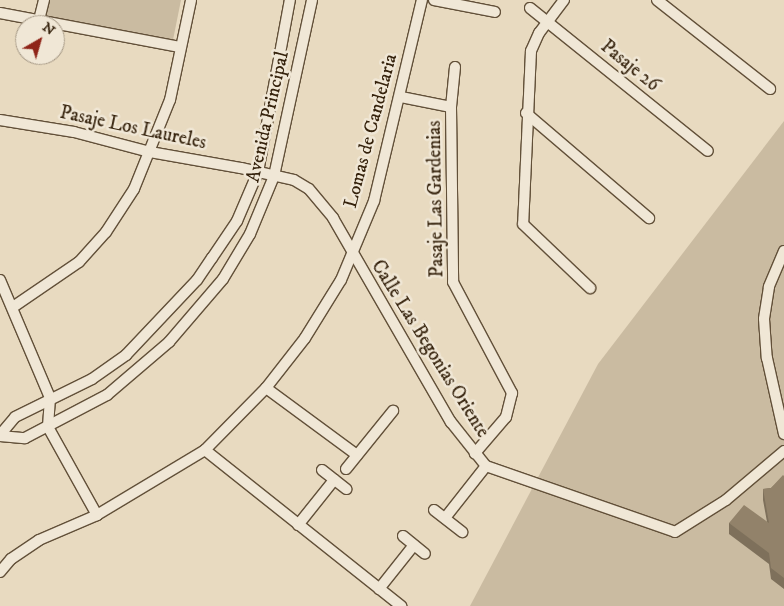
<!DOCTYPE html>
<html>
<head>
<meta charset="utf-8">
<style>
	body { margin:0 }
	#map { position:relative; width:784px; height:606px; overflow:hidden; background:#e8dac0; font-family:"IM FELL DW Pica",serif }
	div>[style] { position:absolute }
	.green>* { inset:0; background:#cabba1 }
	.roads { filter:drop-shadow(1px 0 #625039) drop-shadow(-1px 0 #625039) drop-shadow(0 1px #625039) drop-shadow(0 -1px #625039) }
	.street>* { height:10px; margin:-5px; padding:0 5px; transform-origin:5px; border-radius:5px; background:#f0e7d6 }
	.wall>* { inset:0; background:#7e705b }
	.building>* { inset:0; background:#92826a }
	span { translate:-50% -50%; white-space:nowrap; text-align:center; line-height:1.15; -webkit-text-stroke:5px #f0e7d6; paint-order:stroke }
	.street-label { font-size:19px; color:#35220c }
	.north { position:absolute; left:15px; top:15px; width:50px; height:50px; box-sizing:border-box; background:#f0e7d6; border:1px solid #a59885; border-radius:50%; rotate:38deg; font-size:14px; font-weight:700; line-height:20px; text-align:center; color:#35220c }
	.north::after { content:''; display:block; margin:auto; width:18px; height:22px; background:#8f2418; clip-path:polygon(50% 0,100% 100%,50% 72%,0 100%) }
</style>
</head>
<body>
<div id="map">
	<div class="green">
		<div style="clip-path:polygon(50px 0,181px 0,173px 40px,46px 16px)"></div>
		<div style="clip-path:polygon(784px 121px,784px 606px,470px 606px,598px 364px)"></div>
	</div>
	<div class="roads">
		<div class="street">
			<div style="left:434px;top:0;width:62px;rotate:11.1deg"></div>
			<div style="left:564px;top:0;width:41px;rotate:127.1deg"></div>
			<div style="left:539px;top:33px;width:20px;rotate:114deg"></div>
			<div style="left:531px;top:51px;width:173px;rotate:92.6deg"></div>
			<div style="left:523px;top:224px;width:93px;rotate:43.7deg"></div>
			<div style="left:657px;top:0;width:144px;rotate:38.2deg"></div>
			<div style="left:530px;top:8px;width:228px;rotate:38.8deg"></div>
			<div style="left:0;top:13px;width:183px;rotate:10.7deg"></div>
			<div style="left:39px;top:20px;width:21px;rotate:-76deg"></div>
			<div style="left:455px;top:67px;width:40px;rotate:95.7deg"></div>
			<div style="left:451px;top:107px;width:175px;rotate:89.3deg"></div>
			<div style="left:453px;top:282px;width:126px;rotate:62deg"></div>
			<div style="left:512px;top:393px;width:25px;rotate:104deg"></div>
			<div style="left:506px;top:417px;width:48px;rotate:130.7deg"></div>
			<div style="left:401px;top:97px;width:51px;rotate:11.3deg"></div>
			<div style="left:526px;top:113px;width:162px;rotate:40.5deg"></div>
			<div style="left:0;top:120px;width:75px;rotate:9.2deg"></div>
			<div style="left:74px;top:132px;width:79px;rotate:14.7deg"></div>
			<div style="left:150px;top:152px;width:92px;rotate:10deg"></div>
			<div style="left:241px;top:168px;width:54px;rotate:12.8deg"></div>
			<div style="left:294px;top:180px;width:17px;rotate:31deg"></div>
			<div style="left:309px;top:189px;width:38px;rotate:50deg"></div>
			<div style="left:333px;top:218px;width:236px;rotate:60deg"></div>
			<div style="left:451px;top:422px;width:56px;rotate:51.5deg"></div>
			<div style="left:486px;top:466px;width:200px;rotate:19.2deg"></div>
			<div style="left:675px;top:532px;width:60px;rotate:-32.1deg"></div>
			<div style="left:726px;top:500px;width:76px;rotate:-40.2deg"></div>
			<div style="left:784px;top:251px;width:39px;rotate:113deg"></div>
			<div style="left:769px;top:287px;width:32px;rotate:99deg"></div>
			<div style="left:764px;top:319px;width:39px;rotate:86deg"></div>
			<div style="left:767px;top:358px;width:78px;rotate:77.4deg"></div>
			<div style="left:0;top:280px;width:128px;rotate:67deg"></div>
			<div style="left:50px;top:398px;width:29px;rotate:94deg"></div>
			<div style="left:48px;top:427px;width:101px;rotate:60.9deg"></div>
			<div style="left:13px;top:307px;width:80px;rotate:-34.3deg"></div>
			<div style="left:79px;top:262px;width:40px;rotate:-48deg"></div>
			<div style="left:106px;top:232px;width:51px;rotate:-56.9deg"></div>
			<div style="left:134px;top:189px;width:96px;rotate:-68deg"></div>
			<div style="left:170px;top:100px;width:102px;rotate:-78.1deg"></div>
			<div style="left:266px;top:388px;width:113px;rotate:36.4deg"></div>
			<div style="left:0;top:435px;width:23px;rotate:-50deg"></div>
			<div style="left:15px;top:417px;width:86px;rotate:-26.3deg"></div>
			<div style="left:92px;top:379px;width:42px;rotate:-35.2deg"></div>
			<div style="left:126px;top:355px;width:103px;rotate:-46.6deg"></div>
			<div style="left:197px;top:280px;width:27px;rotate:-56deg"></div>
			<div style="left:212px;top:258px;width:45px;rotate:-56deg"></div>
			<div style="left:237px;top:221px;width:53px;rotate:-66.8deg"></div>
			<div style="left:258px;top:172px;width:175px;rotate:-79.5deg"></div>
			<div style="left:0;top:436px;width:25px;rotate:5deg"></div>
			<div style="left:25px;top:438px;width:93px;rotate:-27.7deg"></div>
			<div style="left:107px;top:395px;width:82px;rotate:-40.5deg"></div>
			<div style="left:169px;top:342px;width:83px;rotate:-49.4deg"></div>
			<div style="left:223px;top:279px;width:52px;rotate:-59deg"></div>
			<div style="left:250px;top:234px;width:63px;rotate:-67.5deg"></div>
			<div style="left:274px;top:176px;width:180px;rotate:-77.8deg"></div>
			<div style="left:205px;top:450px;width:251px;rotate:38.5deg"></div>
			<div style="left:346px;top:469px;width:75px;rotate:-51deg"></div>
			<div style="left:322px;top:470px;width:31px;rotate:38deg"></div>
			<div style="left:434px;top:510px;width:36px;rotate:38deg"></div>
			<div style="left:445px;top:518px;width:66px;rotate:-51.7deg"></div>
			<div style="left:298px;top:525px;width:58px;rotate:-51.3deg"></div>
			<div style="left:403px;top:536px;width:28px;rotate:39deg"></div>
			<div style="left:0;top:572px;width:17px;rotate:-50deg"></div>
			<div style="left:11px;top:559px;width:34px;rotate:-34deg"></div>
			<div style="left:39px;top:540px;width:63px;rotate:-23.3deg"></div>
			<div style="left:97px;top:515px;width:126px;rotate:-31deg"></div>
			<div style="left:205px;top:450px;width:87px;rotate:-45.5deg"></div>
			<div style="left:266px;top:388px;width:63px;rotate:-52deg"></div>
			<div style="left:305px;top:338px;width:68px;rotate:-58.2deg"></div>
			<div style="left:341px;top:280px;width:86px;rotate:-67.3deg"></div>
			<div style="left:374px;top:201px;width:207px;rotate:-76.6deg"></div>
			<div style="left:379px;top:589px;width:56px;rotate:-51.5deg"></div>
		</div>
	</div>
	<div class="wall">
		<div style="clip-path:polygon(784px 476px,784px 589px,771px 579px,769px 564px,729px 534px,729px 523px,767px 522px,763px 500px,763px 489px,771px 488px)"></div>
	</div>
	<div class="building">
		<div style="clip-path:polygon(783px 475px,784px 476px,784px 578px,771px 568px,769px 553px,729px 523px,744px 505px,769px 523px,763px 489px,771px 488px)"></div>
	</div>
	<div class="street-label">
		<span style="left:630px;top:66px;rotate:39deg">Pasaje 26</span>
		<span style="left:268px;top:117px;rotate:-77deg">Avenida Principal</span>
		<span style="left:133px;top:128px;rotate:12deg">Pasaje Los Laureles</span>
		<span style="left:371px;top:131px;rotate:-75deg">Lomas de Candelaria</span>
		<span style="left:436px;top:199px;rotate:-91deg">Pasaje Las Gardenias</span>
		<span style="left:430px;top:349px;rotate:58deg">Calle Las Begonias Oriente</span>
	</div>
	<div class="north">N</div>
</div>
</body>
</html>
